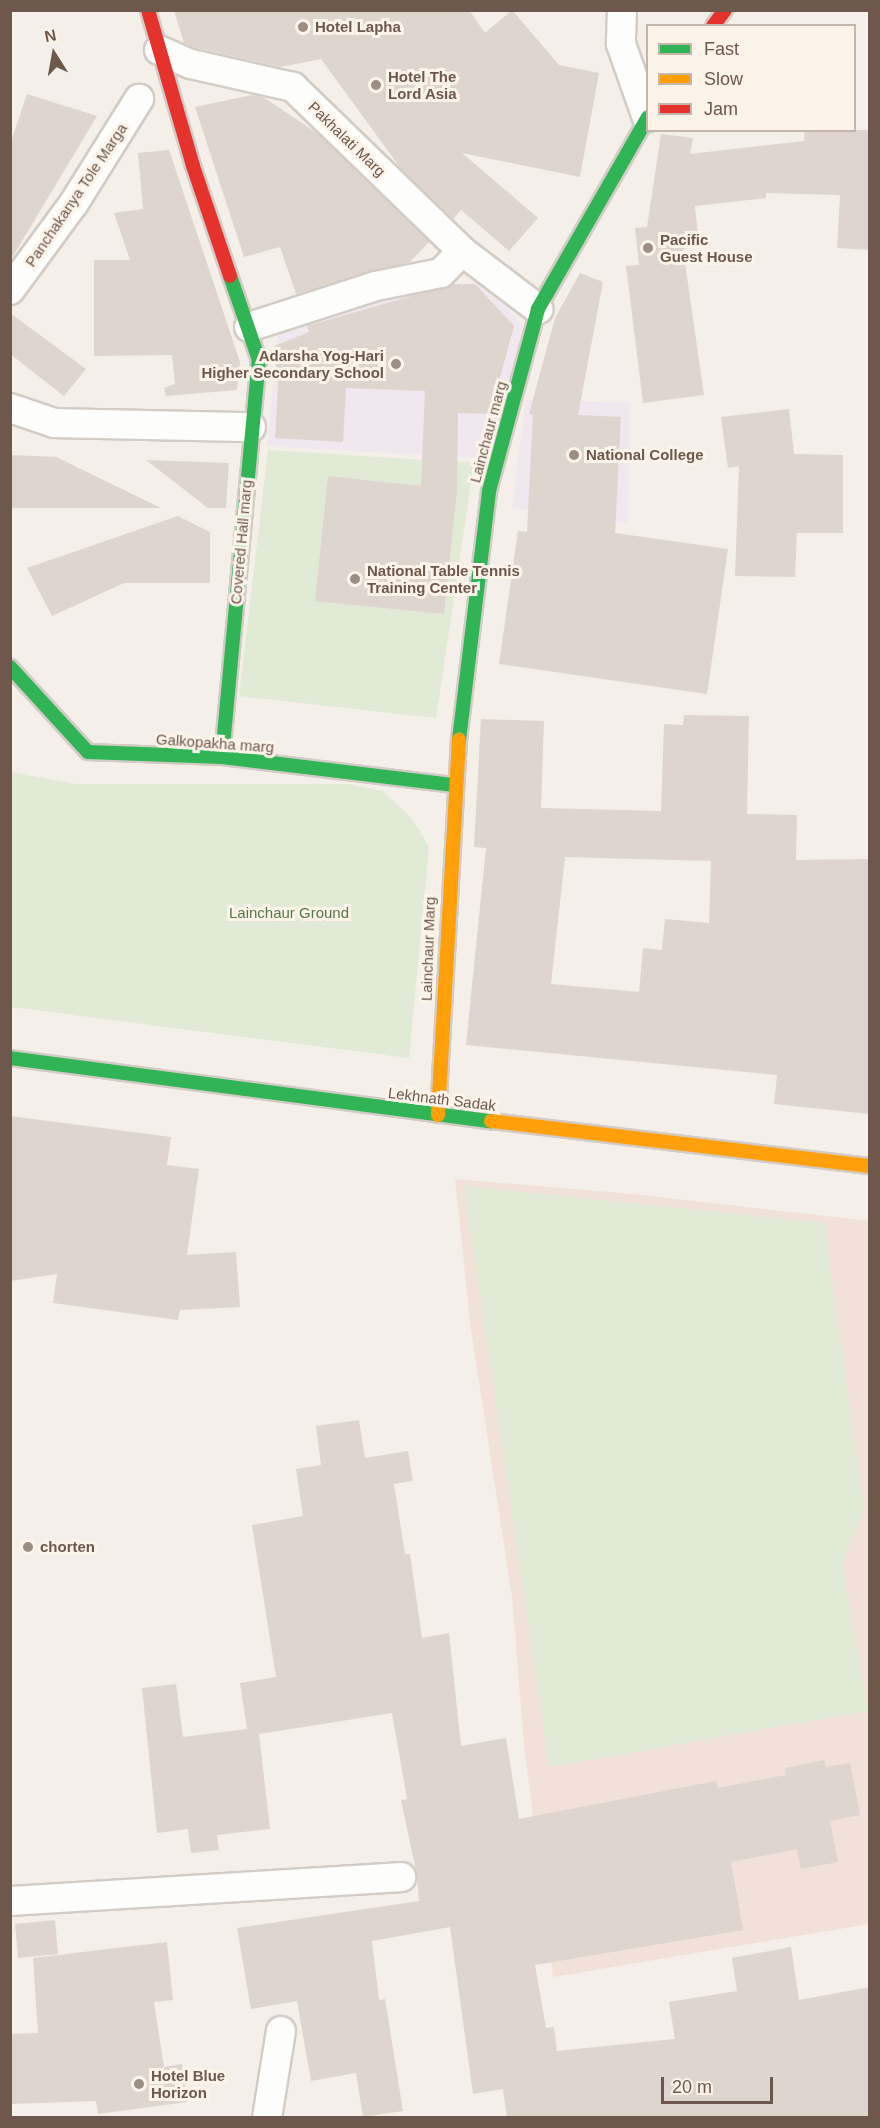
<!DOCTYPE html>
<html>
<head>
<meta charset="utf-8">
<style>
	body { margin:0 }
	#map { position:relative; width:880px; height:2128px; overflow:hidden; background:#f4efe8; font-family:Arial,sans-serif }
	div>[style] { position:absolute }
	.commercial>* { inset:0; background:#f1e1d9 }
	.education>* { inset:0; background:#f0e7ef }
	.green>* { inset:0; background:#e1ead4 }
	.building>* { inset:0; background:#ddd5ce }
	.roads { filter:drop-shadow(2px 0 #d3ccc6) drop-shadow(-2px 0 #d3ccc6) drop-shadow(0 2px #d3ccc6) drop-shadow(0 -2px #d3ccc6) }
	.street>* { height:28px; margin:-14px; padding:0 14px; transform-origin:14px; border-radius:14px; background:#fdfdfc }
	.fast>* { height:14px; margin:-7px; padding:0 7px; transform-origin:7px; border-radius:7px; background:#30b455 }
	.slow>* { height:14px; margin:-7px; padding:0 7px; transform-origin:7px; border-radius:7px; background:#ff9f0a }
	.jam>* { height:14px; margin:-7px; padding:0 7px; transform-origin:7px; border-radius:7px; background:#e5322d }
	.dots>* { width:16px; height:16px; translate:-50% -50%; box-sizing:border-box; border:3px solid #fdf4e9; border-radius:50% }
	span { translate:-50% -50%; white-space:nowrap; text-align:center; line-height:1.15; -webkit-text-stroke:6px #fdf4e9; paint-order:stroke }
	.poi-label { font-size:15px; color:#6e584c; font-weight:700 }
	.left { translate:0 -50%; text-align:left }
	.right { translate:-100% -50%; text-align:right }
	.street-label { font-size:15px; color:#6e584c }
	.park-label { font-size:15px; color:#577849 }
	.frame { position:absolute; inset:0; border:12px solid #6e584c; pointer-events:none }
	.legend { position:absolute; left:646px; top:24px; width:210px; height:108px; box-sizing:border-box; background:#fdf4e9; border:2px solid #c4b6aa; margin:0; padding:8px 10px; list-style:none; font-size:18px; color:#6e584c }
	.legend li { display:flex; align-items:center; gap:12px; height:30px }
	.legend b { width:30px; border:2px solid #c4b6aa }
	.north { position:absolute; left:24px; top:24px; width:60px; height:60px; -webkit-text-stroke:4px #fdf4e9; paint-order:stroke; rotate:349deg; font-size:16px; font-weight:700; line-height:24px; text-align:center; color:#6e584c }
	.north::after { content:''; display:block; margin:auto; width:21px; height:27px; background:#6e584c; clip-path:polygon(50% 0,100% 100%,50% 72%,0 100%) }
	.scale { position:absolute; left:661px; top:2077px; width:112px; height:27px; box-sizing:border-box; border:3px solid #6e584c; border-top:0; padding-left:8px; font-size:18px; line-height:21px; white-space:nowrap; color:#6e584c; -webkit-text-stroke:4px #fdf4e9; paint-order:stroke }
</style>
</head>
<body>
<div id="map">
	<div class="commercial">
		<div style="clip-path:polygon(455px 1179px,633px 1194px,869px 1221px,869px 1924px,553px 1977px,524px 1744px,512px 1597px,471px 1329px)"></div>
	</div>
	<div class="education">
		<div style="clip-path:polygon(486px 280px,522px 326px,512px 396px,478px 458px,267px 446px,278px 333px,371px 301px)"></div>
		<div style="clip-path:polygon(526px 400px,630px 402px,628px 523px,512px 508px)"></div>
	</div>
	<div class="green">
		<div style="clip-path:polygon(268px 450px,474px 463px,436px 718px,239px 696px)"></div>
		<div style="clip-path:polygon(11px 772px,76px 784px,348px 784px,383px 791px,413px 820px,429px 847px,409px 1058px,11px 1007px)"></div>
		<div style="clip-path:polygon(464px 1186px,824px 1223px,864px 1509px,842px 1564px,868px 1711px,549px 1767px)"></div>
	</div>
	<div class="building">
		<div style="clip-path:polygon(174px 10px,469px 10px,485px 33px,512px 10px,559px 65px,599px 73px,580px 177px,462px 153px,538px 218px,509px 251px,461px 210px,453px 219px,402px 170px,321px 59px,280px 67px,196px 48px,184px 43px)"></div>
		<div style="clip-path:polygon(27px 94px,97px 116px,10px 261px,10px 145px)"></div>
		<div style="clip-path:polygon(252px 95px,263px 97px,317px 133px,429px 242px,410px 262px,296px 294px,280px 247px,244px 257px,195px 107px)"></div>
		<div style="clip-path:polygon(805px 130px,870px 130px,870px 250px,837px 248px,840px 195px,766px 193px,766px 198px,695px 206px,699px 247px,683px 249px,704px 395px,643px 403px,626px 266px,639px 265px,635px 228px,647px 227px,661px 134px,693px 138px,690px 154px,804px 141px)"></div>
		<div style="clip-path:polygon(169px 150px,240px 362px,237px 390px,166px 396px,164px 388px,175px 384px,172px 355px,94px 356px,94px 260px,130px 260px,114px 213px,143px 209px,138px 153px)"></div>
		<div style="clip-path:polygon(580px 273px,603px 282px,578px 415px,621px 417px,615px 533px,728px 549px,707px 694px,499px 664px,518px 531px,527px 532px,533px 415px,529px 414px,555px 318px)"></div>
		<div style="clip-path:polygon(453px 284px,475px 284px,514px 326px,490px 414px,458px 413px,457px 489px,444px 614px,315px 601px,328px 476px,421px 486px,425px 391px,346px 388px,343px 442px,275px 438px,278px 387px,274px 346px,309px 332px,307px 326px)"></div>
		<div style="clip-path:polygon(10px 313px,86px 369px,64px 396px,10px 354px)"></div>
		<div style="clip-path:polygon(789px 409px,794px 454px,843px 455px,843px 533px,797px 533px,795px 577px,735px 576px,739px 466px,728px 468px,721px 417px)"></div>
		<div style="clip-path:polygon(10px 455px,56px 457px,161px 508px,10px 508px)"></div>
		<div style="clip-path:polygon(146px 460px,229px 463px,226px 508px,208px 508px)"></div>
		<div style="clip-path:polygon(178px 516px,210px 532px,210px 583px,124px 583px,52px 616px,27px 568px)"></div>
		<div style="clip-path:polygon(evenodd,684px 715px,749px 716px,747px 814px,797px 815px,796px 860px,870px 859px,870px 1114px,774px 1104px,777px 1075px,466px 1045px,486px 848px,474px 847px,481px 719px,544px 721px,541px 808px,661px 811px,664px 724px,683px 725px,684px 715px,565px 857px,711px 861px,709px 923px,665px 919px,662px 950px,643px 948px,639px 992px,551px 984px,565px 857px)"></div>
		<div style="clip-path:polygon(10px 1116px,171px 1137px,167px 1165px,199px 1169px,187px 1255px,236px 1252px,240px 1307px,180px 1310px,178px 1320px,53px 1303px,57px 1274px,10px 1281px)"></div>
		<div style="clip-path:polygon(359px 1420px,365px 1458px,408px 1451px,413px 1481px,394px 1484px,405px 1554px,410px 1554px,422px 1638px,449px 1633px,461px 1746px,506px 1738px,519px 1819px,716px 1781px,718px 1788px,786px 1775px,785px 1768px,824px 1760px,826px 1767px,850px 1763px,860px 1815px,830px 1821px,838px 1862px,801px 1869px,797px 1849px,731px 1862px,743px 1930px,535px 1965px,546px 2028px,554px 2027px,557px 2051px,675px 2039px,669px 2002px,737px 1991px,732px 1958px,791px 1947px,799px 2000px,870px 1987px,870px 2118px,507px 2118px,503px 2089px,473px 2094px,450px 1927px,372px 1941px,379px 2000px,385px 1999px,403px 2111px,363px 2117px,356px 2073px,311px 2081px,297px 2001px,251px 2009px,237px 1928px,419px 1901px,417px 1875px,401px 1800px,407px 1799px,392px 1713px,259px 1734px,270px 1829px,217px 1835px,219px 1850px,191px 1853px,188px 1829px,157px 1833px,142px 1688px,176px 1684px,183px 1737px,247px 1729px,240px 1683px,276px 1677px,252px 1525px,303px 1516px,296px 1469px,321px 1465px,316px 1426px)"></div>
		<div style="clip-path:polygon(55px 1920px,58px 1954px,18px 1958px,15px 1924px)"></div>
		<div style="clip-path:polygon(167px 1942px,173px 2000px,154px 2002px,164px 2067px,182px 2064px,187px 2102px,98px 2114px,96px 2101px,11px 2104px,10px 2034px,38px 2033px,33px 1958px)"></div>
	</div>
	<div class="roads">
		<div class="street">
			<div style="left:622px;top:10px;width:34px;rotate:92deg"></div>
			<div style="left:621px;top:44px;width:78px;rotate:70.6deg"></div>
			<div style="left:159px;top:50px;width:35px;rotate:24deg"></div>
			<div style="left:191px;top:64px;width:105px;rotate:12.7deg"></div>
			<div style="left:293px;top:87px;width:235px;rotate:44.1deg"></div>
			<div style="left:462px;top:251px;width:96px;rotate:37.3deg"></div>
			<div style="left:10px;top:290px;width:108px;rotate:-53.7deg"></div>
			<div style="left:74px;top:203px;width:123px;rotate:-58deg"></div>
			<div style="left:249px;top:327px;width:133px;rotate:-17.9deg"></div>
			<div style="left:376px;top:286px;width:66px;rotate:-11.3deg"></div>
			<div style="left:441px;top:273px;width:30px;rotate:-46deg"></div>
			<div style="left:10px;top:408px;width:46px;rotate:18.8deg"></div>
			<div style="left:54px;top:423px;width:197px;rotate:1.2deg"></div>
			<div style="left:10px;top:1901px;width:392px;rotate:-3.5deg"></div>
			<div style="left:267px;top:2118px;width:88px;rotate:-80.9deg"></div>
		</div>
		<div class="fast">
			<div style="left:10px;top:667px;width:115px;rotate:47.5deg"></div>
			<div style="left:88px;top:752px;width:134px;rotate:2.1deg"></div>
			<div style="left:222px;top:757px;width:234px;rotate:6.9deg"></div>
			<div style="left:459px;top:740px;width:251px;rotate:-83.1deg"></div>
			<div style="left:489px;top:491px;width:188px;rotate:-74.9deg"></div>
			<div style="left:538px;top:309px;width:221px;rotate:-60.2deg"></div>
			<div style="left:222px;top:757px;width:399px;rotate:-84.7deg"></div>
			<div style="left:259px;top:360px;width:89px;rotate:-109deg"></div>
			<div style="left:10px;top:1058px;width:485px;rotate:7.5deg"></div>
		</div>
		<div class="slow">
			<div style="left:438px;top:1115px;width:376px;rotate:-86.8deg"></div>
			<div style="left:491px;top:1121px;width:382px;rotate:6.8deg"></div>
		</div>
		<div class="jam">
			<div style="left:148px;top:10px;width:162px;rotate:73.9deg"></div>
			<div style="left:193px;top:166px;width:116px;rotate:71.4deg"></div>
			<div style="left:713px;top:26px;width:20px;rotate:-53deg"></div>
		</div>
	</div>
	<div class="dots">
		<div style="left:303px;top:27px;background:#9d8d83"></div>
		<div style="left:376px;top:85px;background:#9d8d83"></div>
		<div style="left:648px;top:248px;background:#9d8d83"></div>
		<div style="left:396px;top:364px;background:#9d8d83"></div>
		<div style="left:574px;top:455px;background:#9d8d83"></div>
		<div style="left:355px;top:579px;background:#9d8d83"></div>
		<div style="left:28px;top:1547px;background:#9d8d83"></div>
		<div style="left:139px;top:2084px;background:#9d8d83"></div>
	</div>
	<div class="poi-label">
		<span class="left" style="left:315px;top:27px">Hotel Lapha</span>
		<span class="left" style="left:388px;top:85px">Hotel The<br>Lord Asia</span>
		<span class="left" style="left:660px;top:248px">Pacific<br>Guest House</span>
		<span class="right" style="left:384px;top:364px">Adarsha Yog-Hari<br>Higher Secondary School</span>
		<span class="left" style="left:586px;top:455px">National College</span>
		<span class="left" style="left:367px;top:579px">National Table Tennis<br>Training Center</span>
		<span class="left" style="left:40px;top:1547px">chorten</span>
		<span class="left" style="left:151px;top:2084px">Hotel Blue<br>Horizon</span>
	</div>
	<div class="street-label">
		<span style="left:347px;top:139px;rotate:44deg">Pakhalati Marg</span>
		<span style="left:76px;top:195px;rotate:-56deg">Panchakanya Tole Marga</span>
		<span style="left:488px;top:432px;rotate:-75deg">Lainchaur marg</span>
		<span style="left:241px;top:542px;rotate:-85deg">Covered Hall marg</span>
		<span style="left:215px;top:743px;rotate:4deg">Galkopakha marg</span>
		<span style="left:428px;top:949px;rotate:-88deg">Lainchaur Marg</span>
		<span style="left:442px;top:1099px;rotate:7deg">Lekhnath Sadak</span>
	</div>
	<div class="park-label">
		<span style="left:289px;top:913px">Lainchaur Ground</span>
	</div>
	<div class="frame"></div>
	<ul class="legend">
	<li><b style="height:8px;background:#30b455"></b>Fast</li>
	<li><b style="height:8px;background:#ff9f0a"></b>Slow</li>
	<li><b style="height:8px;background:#e5322d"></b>Jam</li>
	</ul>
	<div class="north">N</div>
	<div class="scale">20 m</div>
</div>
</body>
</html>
